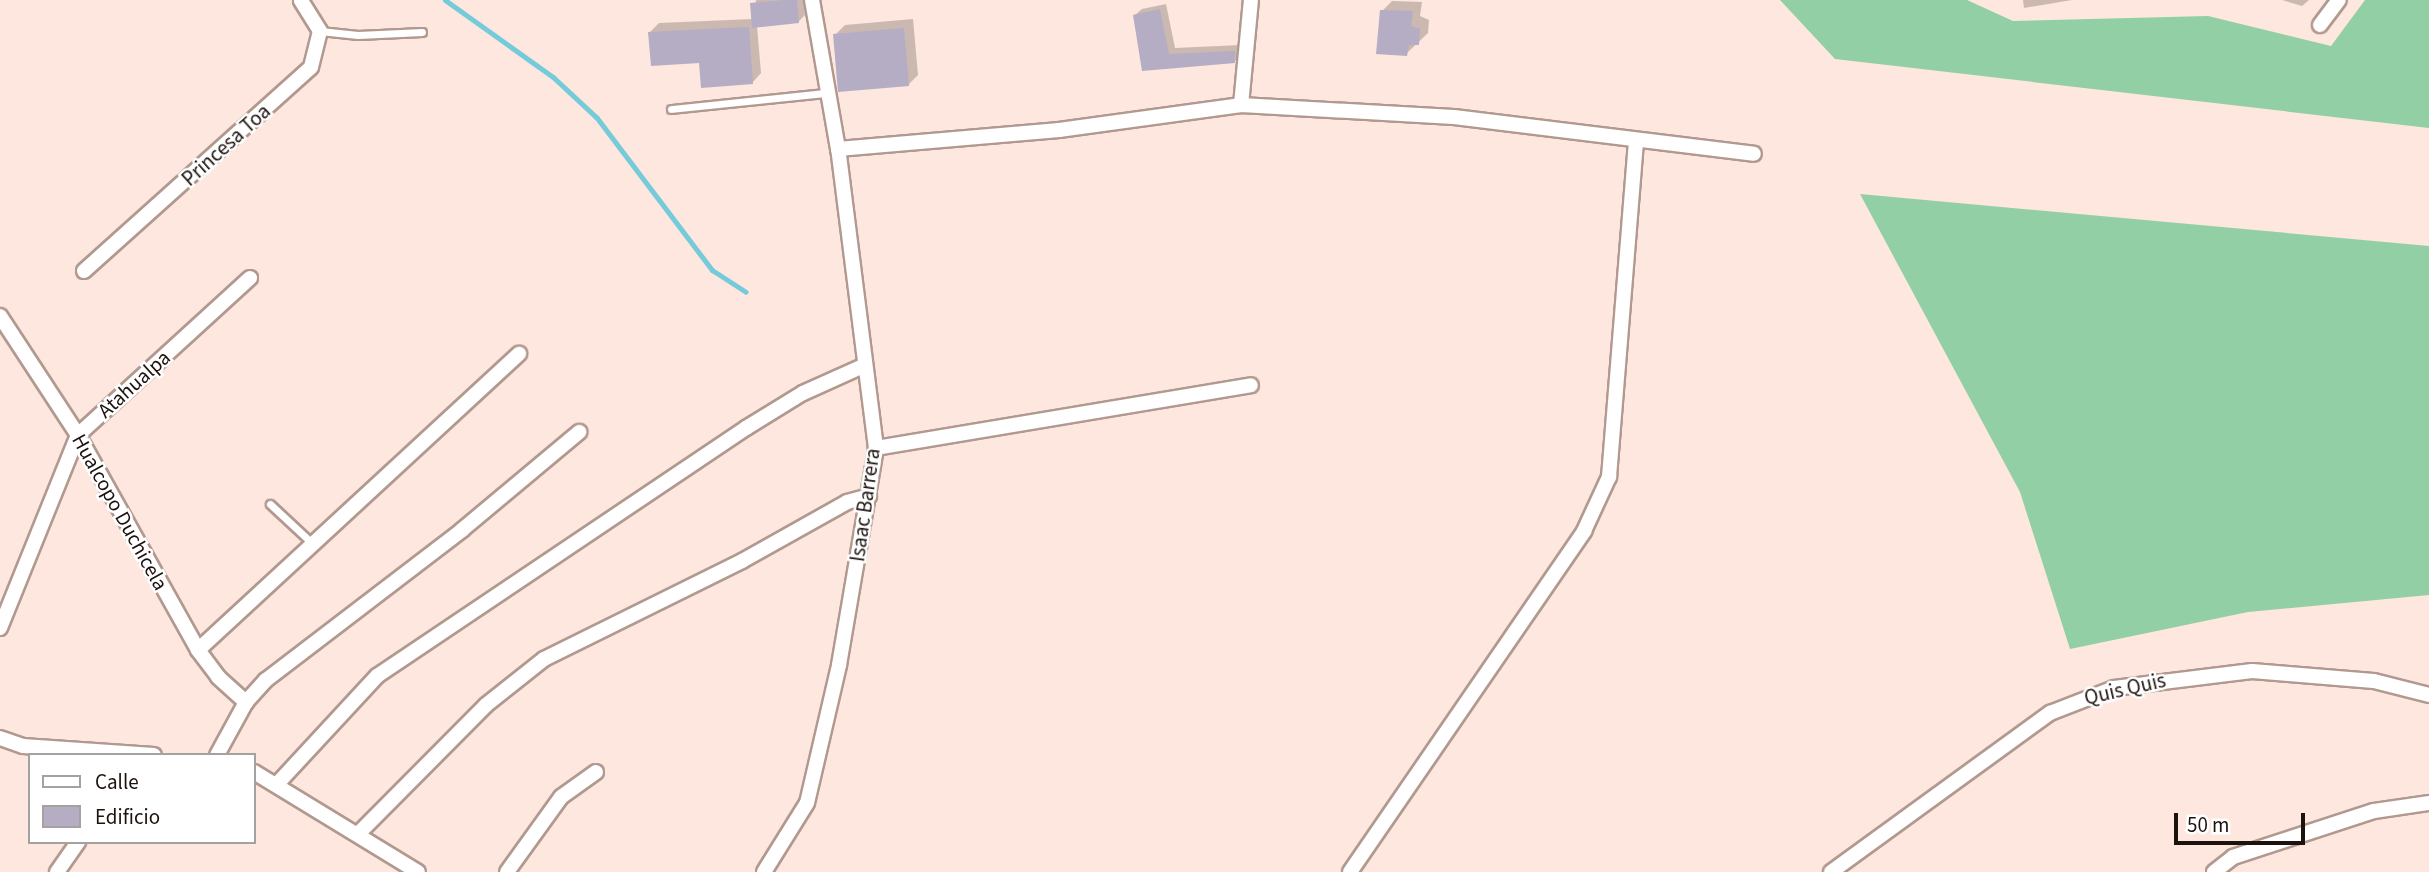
<!DOCTYPE html>
<html>
<head>
<meta charset="utf-8">
<style>
	body { margin:0 }
	#map { position:relative; width:2429px; height:872px; overflow:hidden; background:#fde7de; font-family:"Source Sans 3",sans-serif }
	div>[style] { position:absolute }
	.forest>* { inset:0; background:#93cfa5 }
	.shadow>* { inset:0; background:#0003 }
	.stream>* { height:5px; margin:-2.5px; padding:0 2.5px; transform-origin:2.5px; border-radius:2.5px; background:#75cbd9 }
	.building>* { inset:0; background:#b4adc4 }
	.roads { filter:drop-shadow(2px 0 #b2998f) drop-shadow(-2px 0 #b2998f) drop-shadow(0 2px #b2998f) drop-shadow(0 -2px #b2998f) }
	.service>* { height:7px; margin:-3.5px; padding:0 3.5px; transform-origin:3.5px; border-radius:3.5px; background:#fff }
	.minor>* { height:14px; margin:-7px; padding:0 7px; transform-origin:7px; border-radius:7px; background:#fff }
	span { translate:-50% -50%; white-space:nowrap; text-align:center; line-height:1.15; -webkit-text-stroke:5px #fff; paint-order:stroke }
	.street-label { font-size:21px; color:#1c130f }
	.legend { position:absolute; left:28px; top:753px; width:228px; height:91px; box-sizing:border-box; background:#fff; border:2px solid #a4a19f; margin:0; padding:9px 12px; list-style:none; font-size:21px; color:#1c130f }
	.legend li { display:flex; align-items:center; gap:14px; height:35px }
	.legend b { width:35px; border:2px solid #a4a19f }
	.scale { position:absolute; left:2174px; top:813px; width:131px; height:32px; box-sizing:border-box; border:4px solid #1c130f; border-top:0; padding-left:9px; font-size:21px; line-height:24px; white-space:nowrap; color:#1c130f; -webkit-text-stroke:5px #fff; paint-order:stroke }
</style>
</head>
<body>
<div id="map">
	<div class="forest">
		<div style="clip-path:polygon(1780px 0,1967px 0,2013px 21px,2208px 16px,2331px 46px,2365px 0,2429px 0,2429px 128px,1835px 59px)"></div>
		<div style="clip-path:polygon(1860px 194px,2429px 246px,2429px 595px,2248px 612px,2070px 649px,2020px 492px)"></div>
	</div>
	<div class="shadow">
		<div style="clip-path:polygon(756px 0,803px 0,805px 15px,798px 22px,757px 26px,761px 73px,753px 82px,700px 61px,650px 32px,659px 23px,753px 19px)"></div>
		<div style="clip-path:polygon(2023px 0,2072px 0,2024px 8px)"></div>
		<div style="clip-path:polygon(2282px 0,2309px 0,2302px 6px)"></div>
		<div style="clip-path:polygon(1392px 1px,1422px 2px,1420px 16px,1429px 20px,1428px 33px,1406px 54px,1382px 11px)"></div>
		<div style="clip-path:polygon(1166px 4px,1175px 48px,1241px 45px,1241px 55px,1235px 61px,1144px 69px,1135px 15px,1142px 9px)"></div>
		<div style="clip-path:polygon(913px 19px,918px 75px,908px 85px,835px 35px,845px 25px)"></div>
	</div>
	<div class="stream">
		<div style="left:445px;top:0;width:133px;rotate:35.5deg"></div>
		<div style="left:553px;top:77px;width:60px;rotate:43deg"></div>
		<div style="left:597px;top:118px;width:191px;rotate:52.9deg"></div>
		<div style="left:712px;top:270px;width:40px;rotate:32.9deg"></div>
	</div>
	<div class="building">
		<div style="clip-path:polygon(784px 0,797px 0,799px 23px,752px 28px,750px 3px)"></div>
		<div style="clip-path:polygon(1160px 9px,1169px 54px,1235px 51px,1235px 63px,1142px 71px,1133px 15px)"></div>
		<div style="clip-path:polygon(1380px 10px,1413px 11px,1411px 26px,1420px 29px,1419px 45px,1409px 45px,1407px 56px,1376px 54px)"></div>
		<div style="clip-path:polygon(749px 27px,753px 84px,701px 88px,699px 63px,651px 66px,648px 32px)"></div>
		<div style="clip-path:polygon(904px 28px,909px 86px,838px 92px,833px 34px)"></div>
	</div>
	<div class="roads">
		<div class="service">
			<div style="left:320px;top:31px;width:38px;rotate:6deg"></div>
			<div style="left:358px;top:35px;width:64px;rotate:-2.7deg"></div>
			<div style="left:671px;top:109px;width:156px;rotate:-5.9deg"></div>
			<div style="left:270px;top:504px;width:60px;rotate:43deg"></div>
		</div>
		<div class="minor">
			<div style="left:2320px;top:25px;width:31px;rotate:-53deg"></div>
			<div style="left:1241px;top:105px;width:105px;rotate:-84.6deg"></div>
			<div style="left:838px;top:149px;width:222px;rotate:-4.9deg"></div>
			<div style="left:1059px;top:130px;width:184px;rotate:-7.8deg"></div>
			<div style="left:1241px;top:105px;width:213px;rotate:3.2deg"></div>
			<div style="left:1454px;top:117px;width:302px;rotate:7deg"></div>
			<div style="left:84px;top:271px;width:305px;rotate:-41.9deg"></div>
			<div style="left:311px;top:67px;width:37px;rotate:-76deg"></div>
			<div style="left:320px;top:31px;width:36px;rotate:-122deg"></div>
			<div style="left:0;top:316px;width:142px;rotate:56.8deg"></div>
			<div style="left:78px;top:435px;width:246px;rotate:60.8deg"></div>
			<div style="left:198px;top:650px;width:34px;rotate:53deg"></div>
			<div style="left:218px;top:677px;width:38px;rotate:42deg"></div>
			<div style="left:876px;top:448px;width:380px;rotate:-9.5deg"></div>
			<div style="left:0;top:628px;width:208px;rotate:-68deg"></div>
			<div style="left:78px;top:435px;width:233px;rotate:-42.4deg"></div>
			<div style="left:198px;top:650px;width:437px;rotate:-42.7deg"></div>
			<div style="left:0;top:738px;width:24px;rotate:19deg"></div>
			<div style="left:23px;top:746px;width:131px;rotate:3.9deg"></div>
			<div style="left:217px;top:755px;width:60px;rotate:-61.3deg"></div>
			<div style="left:246px;top:702px;width:30px;rotate:-48deg"></div>
			<div style="left:266px;top:680px;width:247px;rotate:-37.4deg"></div>
			<div style="left:462px;top:530px;width:153px;rotate:-39.9deg"></div>
			<div style="left:254px;top:772px;width:192px;rotate:31.4deg"></div>
			<div style="left:278px;top:783px;width:146px;rotate:-47.2deg"></div>
			<div style="left:377px;top:676px;width:445px;rotate:-33.9deg"></div>
			<div style="left:746px;top:428px;width:67px;rotate:-31.6deg"></div>
			<div style="left:803px;top:393px;width:68px;rotate:-24.3deg"></div>
			<div style="left:359px;top:833px;width:180px;rotate:-45.2deg"></div>
			<div style="left:486px;top:705px;width:74px;rotate:-38.4deg"></div>
			<div style="left:544px;top:659px;width:221px;rotate:-26.3deg"></div>
			<div style="left:742px;top:561px;width:120px;rotate:-29.3deg"></div>
			<div style="left:847px;top:502px;width:23px;rotate:-15deg"></div>
			<div style="left:57px;top:872px;width:37px;rotate:-55deg"></div>
			<div style="left:507px;top:872px;width:92px;rotate:-54.2deg"></div>
			<div style="left:561px;top:797px;width:43px;rotate:-35.5deg"></div>
			<div style="left:764px;top:872px;width:81px;rotate:-58.1deg"></div>
			<div style="left:807px;top:803px;width:142px;rotate:-76.9deg"></div>
			<div style="left:839px;top:665px;width:220px;rotate:-80.3deg"></div>
			<div style="left:876px;top:448px;width:301px;rotate:-97.2deg"></div>
			<div style="left:838px;top:149px;width:151px;rotate:-99.9deg"></div>
			<div style="left:1350px;top:872px;width:414px;rotate:-55.5deg"></div>
			<div style="left:1584px;top:531px;width:60px;rotate:-65.2deg"></div>
			<div style="left:1609px;top:477px;width:338px;rotate:-85.4deg"></div>
			<div style="left:1831px;top:872px;width:271px;rotate:-36deg"></div>
			<div style="left:2050px;top:713px;width:69px;rotate:-21.3deg"></div>
			<div style="left:2114px;top:688px;width:139px;rotate:-7deg"></div>
			<div style="left:2252px;top:671px;width:122px;rotate:4.7deg"></div>
			<div style="left:2374px;top:681px;width:57px;rotate:14.3deg"></div>
			<div style="left:2214px;top:872px;width:24px;rotate:-38deg"></div>
			<div style="left:2233px;top:857px;width:148px;rotate:-18.1deg"></div>
			<div style="left:2374px;top:811px;width:56px;rotate:-8.3deg"></div>
		</div>
	</div>
	<div class="street-label">
		<span style="left:226px;top:145px;rotate:-42deg">Princesa Toa</span>
		<span style="left:134px;top:384px;rotate:-42deg">Atahualpa</span>
		<span style="left:865px;top:505px;rotate:-82deg">Isaac Barrera</span>
		<span style="left:120px;top:512px;rotate:61deg">Hualcopo Duchicela</span>
		<span style="left:2125px;top:689px;rotate:-13deg">Quis Quis</span>
	</div>
	<ul class="legend">
	<li><b style="height:9px;background:#fff"></b>Calle</li>
	<li><b style="height:19px;background:#b4adc4"></b>Edificio</li>
	</ul>
	<div class="scale">50 m</div>
</div>
</body>
</html>
